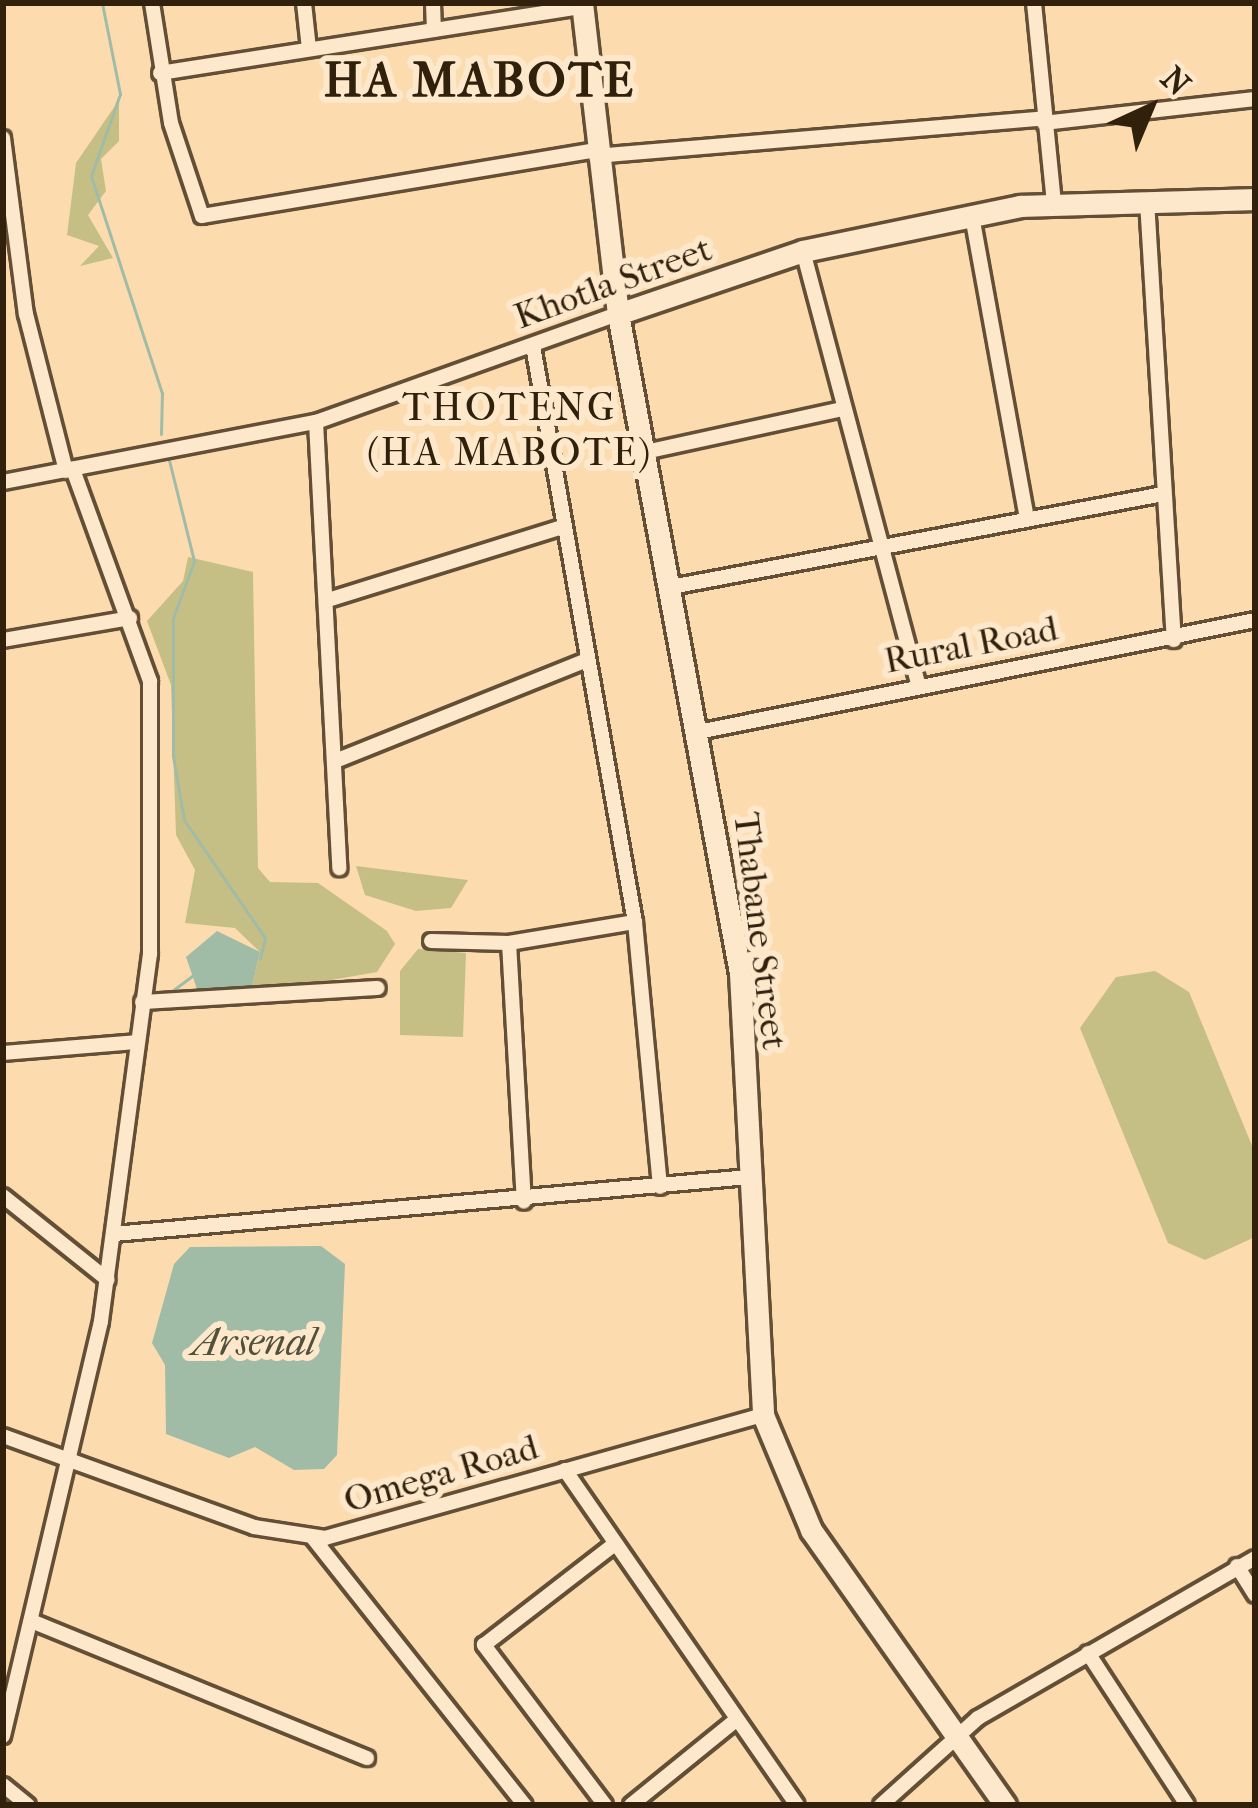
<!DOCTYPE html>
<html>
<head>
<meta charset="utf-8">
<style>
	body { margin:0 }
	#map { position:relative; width:1258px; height:1808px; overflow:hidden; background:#fcdcaf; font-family:"IM FELL French Canon",serif }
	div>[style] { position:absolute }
	.green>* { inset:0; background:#c5bf86 }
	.water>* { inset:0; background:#a0bca7 }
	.stream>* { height:3px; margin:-1.5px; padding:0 1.5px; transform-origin:1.5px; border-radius:1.5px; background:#a0bca7 }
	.roads { filter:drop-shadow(3px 0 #634f35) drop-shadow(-3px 0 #634f35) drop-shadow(0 3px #634f35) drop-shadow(0 -3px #634f35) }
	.street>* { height:14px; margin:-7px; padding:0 7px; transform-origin:7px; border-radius:7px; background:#fde8cb }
	.secondary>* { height:21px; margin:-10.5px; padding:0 10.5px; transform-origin:10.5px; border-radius:10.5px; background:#fde8cb }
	span { translate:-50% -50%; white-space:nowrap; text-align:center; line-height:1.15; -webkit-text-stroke:12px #fde8cb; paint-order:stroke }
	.street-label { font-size:36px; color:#30200c }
	.neighbourhood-label { font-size:39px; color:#30200c; letter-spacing:3px }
	.water-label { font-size:39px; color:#524f3a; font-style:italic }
	.district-label { font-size:48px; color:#30200c; font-weight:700; letter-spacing:3px }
	.frame { position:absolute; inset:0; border:6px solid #30200c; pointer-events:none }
	.north { position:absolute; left:1090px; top:48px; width:120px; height:120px; -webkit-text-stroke:9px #fde8cb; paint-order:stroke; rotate:44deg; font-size:33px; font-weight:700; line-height:48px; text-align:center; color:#30200c }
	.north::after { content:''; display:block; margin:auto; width:42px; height:54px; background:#30200c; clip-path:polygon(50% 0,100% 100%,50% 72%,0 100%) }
</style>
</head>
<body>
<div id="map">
	<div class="green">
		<div style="clip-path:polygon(119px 100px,119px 141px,101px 159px,106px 191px,88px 215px,113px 258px,80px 266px,99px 246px,67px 235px,76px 163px)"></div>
		<div style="clip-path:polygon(188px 557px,253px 572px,258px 868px,270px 882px,318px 883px,387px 931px,395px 944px,377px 972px,263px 992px,252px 986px,260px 952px,235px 928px,185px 923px,195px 870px,176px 835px,171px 685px,147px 621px,183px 581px)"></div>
		<div style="clip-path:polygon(356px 866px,468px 880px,451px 908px,416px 911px,365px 895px)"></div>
		<div style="clip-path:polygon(418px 949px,466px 953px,463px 1037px,400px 1035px,400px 971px)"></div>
		<div style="clip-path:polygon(1155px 971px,1189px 992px,1255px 1153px,1255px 1237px,1205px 1260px,1168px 1243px,1080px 1028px,1116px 977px)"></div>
	</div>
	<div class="water">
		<div style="clip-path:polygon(217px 931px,260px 952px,252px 986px,197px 989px,186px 957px)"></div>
		<div style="clip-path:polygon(321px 1246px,345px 1264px,337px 1455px,324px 1469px,294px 1470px,255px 1447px,229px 1458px,166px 1434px,165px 1365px,152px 1343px,174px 1264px,190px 1247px)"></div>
	</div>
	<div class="stream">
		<div style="left:102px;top:3px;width:93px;rotate:78.8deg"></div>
		<div style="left:120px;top:94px;width:87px;rotate:109.5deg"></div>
		<div style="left:91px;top:176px;width:228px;rotate:71.9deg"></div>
		<div style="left:162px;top:393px;width:41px;rotate:91.4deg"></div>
		<div style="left:169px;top:460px;width:104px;rotate:76.1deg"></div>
		<div style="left:194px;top:561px;width:61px;rotate:110.2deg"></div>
		<div style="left:173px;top:618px;width:138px;rotate:90deg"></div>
		<div style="left:173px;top:756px;width:65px;rotate:80.2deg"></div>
		<div style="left:184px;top:820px;width:143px;rotate:55.5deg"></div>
		<div style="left:265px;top:938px;width:21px;rotate:104deg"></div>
		<div style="left:168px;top:994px;width:30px;rotate:-37deg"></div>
	</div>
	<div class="roads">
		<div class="street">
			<div style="left:152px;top:3px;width:121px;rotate:81deg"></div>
			<div style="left:171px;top:123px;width:98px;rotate:71.6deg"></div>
			<div style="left:202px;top:216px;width:399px;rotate:-9.5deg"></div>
			<div style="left:304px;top:3px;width:46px;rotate:83.8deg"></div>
			<div style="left:433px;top:3px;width:27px;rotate:88deg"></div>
			<div style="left:1034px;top:3px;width:201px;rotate:84.3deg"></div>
			<div style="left:160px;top:73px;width:427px;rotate:-8.9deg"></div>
			<div style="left:1044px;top:123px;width:212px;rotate:-6.5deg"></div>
			<div style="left:3px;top:138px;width:177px;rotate:82.6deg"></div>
			<div style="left:26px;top:314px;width:162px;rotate:75.7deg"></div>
			<div style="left:596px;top:156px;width:450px;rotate:-4.8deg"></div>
			<div style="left:1147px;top:201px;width:440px;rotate:86.5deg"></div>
			<div style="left:972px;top:216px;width:301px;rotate:79.7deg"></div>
			<div style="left:803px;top:251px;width:450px;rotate:75.1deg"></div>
			<div style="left:533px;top:346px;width:585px;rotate:79.96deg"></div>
			<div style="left:635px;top:922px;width:266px;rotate:84.6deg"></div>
			<div style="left:316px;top:422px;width:447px;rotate:87deg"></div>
			<div style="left:645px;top:452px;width:198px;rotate:-12.3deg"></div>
			<div style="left:3px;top:482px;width:319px;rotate:-10.9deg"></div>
			<div style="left:316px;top:422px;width:321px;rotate:-19.7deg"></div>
			<div style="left:671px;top:587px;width:501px;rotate:-10.7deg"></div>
			<div style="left:331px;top:599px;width:242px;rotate:-17.3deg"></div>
			<div style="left:3px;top:640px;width:129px;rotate:-9.8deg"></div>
			<div style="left:698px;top:732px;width:568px;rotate:-11.37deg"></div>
			<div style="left:338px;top:760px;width:268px;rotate:-21.9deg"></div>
			<div style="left:431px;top:941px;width:78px;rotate:1.5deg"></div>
			<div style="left:509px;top:943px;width:128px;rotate:-9.5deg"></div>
			<div style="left:509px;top:943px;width:259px;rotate:86.7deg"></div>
			<div style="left:142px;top:1002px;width:236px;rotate:-3.4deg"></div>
			<div style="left:3px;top:1053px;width:135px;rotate:-4.7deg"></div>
			<div style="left:3px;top:1196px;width:134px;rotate:38.7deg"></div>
			<div style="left:114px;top:1234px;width:638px;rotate:-5.13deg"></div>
			<div style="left:3px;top:1436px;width:267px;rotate:19.9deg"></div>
			<div style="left:254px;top:1527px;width:72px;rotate:8.8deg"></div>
			<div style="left:325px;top:1538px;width:455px;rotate:-15.7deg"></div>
			<div style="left:565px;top:1470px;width:407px;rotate:55.3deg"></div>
			<div style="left:313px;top:1538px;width:341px;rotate:51.6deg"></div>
			<div style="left:1237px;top:1566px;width:34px;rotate:58deg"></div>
			<div style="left:31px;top:1621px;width:363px;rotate:22.2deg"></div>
			<div style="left:1088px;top:1653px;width:181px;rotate:56.9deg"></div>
			<div style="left:3px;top:1736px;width:426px;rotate:-76.7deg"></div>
			<div style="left:101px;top:1321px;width:370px;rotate:-82.4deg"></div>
			<div style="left:150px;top:954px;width:273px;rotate:-90deg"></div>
			<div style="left:150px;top:681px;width:226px;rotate:-110deg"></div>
			<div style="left:3px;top:1785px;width:32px;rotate:39deg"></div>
			<div style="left:605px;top:1805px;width:201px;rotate:-127.1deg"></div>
			<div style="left:484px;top:1645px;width:160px;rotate:-37.7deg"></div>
			<div style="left:631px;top:1805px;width:135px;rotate:-39deg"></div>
			<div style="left:881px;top:1805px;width:130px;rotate:-41.9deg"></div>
			<div style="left:978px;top:1718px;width:320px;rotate:-30deg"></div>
		</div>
		<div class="secondary">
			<div style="left:582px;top:3px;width:313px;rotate:83.4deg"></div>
			<div style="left:618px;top:314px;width:670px;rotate:79.51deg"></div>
			<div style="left:740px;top:973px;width:443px;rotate:87deg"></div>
			<div style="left:763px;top:1415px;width:125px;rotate:67.3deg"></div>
			<div style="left:811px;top:1530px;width:337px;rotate:54.8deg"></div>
			<div style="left:618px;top:314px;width:195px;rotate:-18.8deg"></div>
			<div style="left:803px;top:251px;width:222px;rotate:-11.7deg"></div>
			<div style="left:1020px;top:206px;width:235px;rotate:-1.7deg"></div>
		</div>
	</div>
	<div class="street-label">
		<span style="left:613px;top:283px;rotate:-20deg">Khotla Street</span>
		<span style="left:971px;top:645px;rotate:-11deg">Rural Road</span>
		<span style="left:760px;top:931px;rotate:83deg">Thabane Street</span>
		<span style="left:441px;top:1474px;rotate:-16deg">Omega Road</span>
	</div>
	<div class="neighbourhood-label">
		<span style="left:510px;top:430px">THOTENG<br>(HA MABOTE)</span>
	</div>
	<div class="water-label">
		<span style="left:254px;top:1342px">Arsenal</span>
	</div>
	<div class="district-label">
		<span style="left:480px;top:81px">HA MABOTE</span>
	</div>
	<div class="frame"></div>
	<div class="north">N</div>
</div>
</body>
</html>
